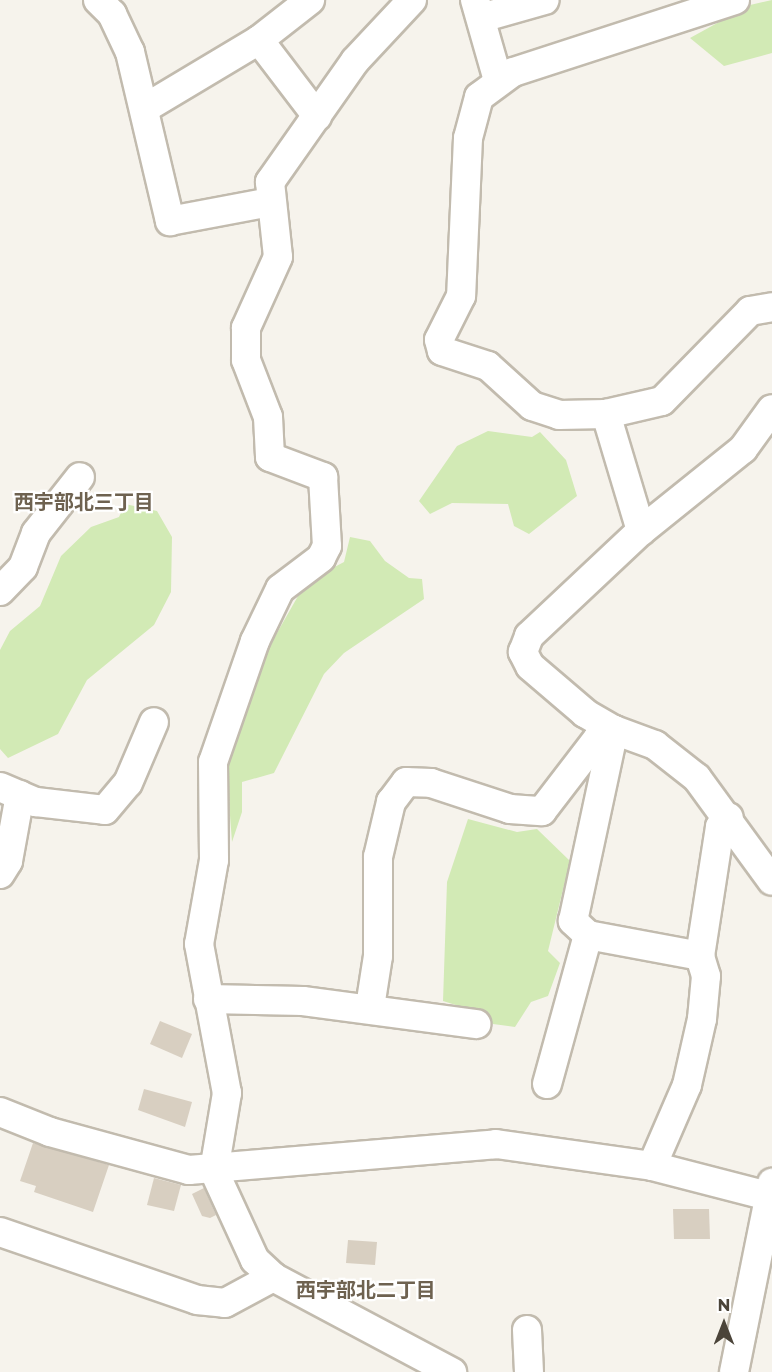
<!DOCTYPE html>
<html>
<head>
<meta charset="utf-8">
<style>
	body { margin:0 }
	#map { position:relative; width:772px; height:1372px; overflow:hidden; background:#f6f3ec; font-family:Montserrat,"Noto Sans JP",sans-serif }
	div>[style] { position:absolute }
	.green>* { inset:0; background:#d2eab5 }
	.building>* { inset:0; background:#d8cfc1 }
	.roads { filter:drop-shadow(2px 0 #c2bbae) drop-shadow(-2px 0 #c2bbae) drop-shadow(0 2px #c2bbae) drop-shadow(0 -2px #c2bbae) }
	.minor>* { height:28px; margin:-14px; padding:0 14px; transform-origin:14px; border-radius:14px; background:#fff }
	span { translate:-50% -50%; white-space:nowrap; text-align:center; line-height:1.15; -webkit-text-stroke:4.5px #fff; paint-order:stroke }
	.neighbourhood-label { font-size:20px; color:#6e6250; font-weight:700 }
	.north { position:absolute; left:694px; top:1294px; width:60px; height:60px; -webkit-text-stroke:4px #fff; paint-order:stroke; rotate:0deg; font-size:16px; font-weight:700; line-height:24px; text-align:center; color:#4b4439 }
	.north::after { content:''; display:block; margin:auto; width:21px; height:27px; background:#4b4439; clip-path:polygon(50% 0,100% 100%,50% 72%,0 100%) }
</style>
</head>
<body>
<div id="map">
	<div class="green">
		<div style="clip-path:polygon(772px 0,772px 53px,724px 66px,690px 38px,750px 5px)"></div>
		<div style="clip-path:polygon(488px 431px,532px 437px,540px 432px,566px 460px,577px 496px,529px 534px,514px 526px,508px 504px,452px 503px,430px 514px,419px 501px,457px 446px)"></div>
		<div style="clip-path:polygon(125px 504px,157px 511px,172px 537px,171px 592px,154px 625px,87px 680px,58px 734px,8px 758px,0 749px,0 650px,10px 631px,40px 606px,61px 556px,91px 527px,119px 517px)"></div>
		<div style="clip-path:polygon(350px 537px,370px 541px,385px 561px,409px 578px,422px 579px,424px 599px,344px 653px,324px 674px,274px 773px,242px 782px,242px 812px,232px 842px,226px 763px,269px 647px,306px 582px,344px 562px)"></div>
		<div style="clip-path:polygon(468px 819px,517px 832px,537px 829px,570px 861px,548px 951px,560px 963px,548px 996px,531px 1002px,515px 1027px,493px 1024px,478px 1012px,443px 1001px,447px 882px)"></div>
	</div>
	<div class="building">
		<div style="clip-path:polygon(160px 1021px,192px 1034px,182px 1058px,150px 1044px)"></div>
		<div style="clip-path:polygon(144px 1089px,192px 1102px,185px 1127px,138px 1110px)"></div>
		<div style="clip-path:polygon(33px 1143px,109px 1165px,93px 1212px,34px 1192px,36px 1186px,20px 1181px)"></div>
		<div style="clip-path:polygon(154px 1178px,181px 1185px,174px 1211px,147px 1205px)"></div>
		<div style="clip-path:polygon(204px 1188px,216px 1215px,210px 1218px,202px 1216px,192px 1194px)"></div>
		<div style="clip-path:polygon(673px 1209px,709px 1209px,710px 1239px,674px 1239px)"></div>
		<div style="clip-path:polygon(348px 1240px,377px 1242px,375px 1265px,346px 1263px)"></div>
	</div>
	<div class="roads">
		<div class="minor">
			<div style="left:98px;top:0;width:20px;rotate:45deg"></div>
			<div style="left:112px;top:14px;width:42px;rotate:64.7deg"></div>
			<div style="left:130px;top:52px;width:174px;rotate:76.7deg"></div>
			<div style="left:170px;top:221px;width:103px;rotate:-10.7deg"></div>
			<div style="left:412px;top:0;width:83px;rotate:133.1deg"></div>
			<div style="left:355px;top:61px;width:148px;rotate:125.1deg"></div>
			<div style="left:270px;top:182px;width:75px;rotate:83.9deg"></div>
			<div style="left:278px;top:257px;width:78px;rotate:114.3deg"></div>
			<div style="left:246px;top:328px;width:32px;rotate:90deg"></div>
			<div style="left:246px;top:360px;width:61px;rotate:68.9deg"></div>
			<div style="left:268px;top:417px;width:40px;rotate:87.1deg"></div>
			<div style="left:270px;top:457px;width:57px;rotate:20.7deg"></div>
			<div style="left:323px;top:477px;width:69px;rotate:86.7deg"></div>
			<div style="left:327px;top:546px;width:13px;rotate:117deg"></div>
			<div style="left:321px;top:558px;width:51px;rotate:142.9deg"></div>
			<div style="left:280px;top:589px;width:58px;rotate:115.7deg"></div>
			<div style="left:255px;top:641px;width:128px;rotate:109.1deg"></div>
			<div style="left:213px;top:762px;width:98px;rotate:89.4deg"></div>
			<div style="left:214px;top:860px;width:85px;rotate:100.1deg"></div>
			<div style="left:199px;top:944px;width:152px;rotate:79.4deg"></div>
			<div style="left:227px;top:1093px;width:79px;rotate:99.5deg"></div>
			<div style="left:214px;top:1171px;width:98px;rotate:65.3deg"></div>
			<div style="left:255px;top:1260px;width:25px;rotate:43deg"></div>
			<div style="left:273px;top:1277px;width:203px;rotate:28deg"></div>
			<div style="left:475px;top:0;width:83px;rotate:74deg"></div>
			<div style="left:735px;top:0;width:233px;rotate:162deg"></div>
			<div style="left:513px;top:72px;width:42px;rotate:143.7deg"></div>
			<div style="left:479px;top:97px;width:42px;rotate:105deg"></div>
			<div style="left:468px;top:138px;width:158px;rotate:92.5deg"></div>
			<div style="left:461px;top:296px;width:49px;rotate:116.6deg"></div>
			<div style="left:439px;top:340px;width:11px;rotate:75deg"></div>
			<div style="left:442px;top:351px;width:48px;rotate:18.1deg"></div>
			<div style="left:488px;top:366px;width:59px;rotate:42.3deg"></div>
			<div style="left:532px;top:406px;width:28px;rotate:18deg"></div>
			<div style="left:559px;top:415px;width:47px;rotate:-1.2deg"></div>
			<div style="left:606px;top:414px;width:57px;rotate:-13.1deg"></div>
			<div style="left:662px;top:401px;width:126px;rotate:-45.6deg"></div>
			<div style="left:750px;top:311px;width:22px;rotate:-10deg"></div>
			<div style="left:481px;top:18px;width:66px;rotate:-15.7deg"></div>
			<div style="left:259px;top:40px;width:96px;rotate:52.7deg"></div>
			<div style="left:147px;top:107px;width:131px;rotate:-30.9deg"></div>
			<div style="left:259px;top:40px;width:65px;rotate:-38.1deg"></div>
			<div style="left:606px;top:414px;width:122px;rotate:73.3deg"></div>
			<div style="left:0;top:591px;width:33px;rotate:-46deg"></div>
			<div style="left:23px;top:567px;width:36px;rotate:-69deg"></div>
			<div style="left:36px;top:533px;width:71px;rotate:-51.8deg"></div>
			<div style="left:0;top:787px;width:39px;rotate:23deg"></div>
			<div style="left:36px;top:802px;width:69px;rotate:6.6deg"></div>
			<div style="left:105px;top:810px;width:35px;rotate:-50deg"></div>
			<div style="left:128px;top:783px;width:66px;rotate:-66.9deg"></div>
			<div style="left:0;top:874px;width:15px;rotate:-58deg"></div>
			<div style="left:8px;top:861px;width:67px;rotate:-79.7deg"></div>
			<div style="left:588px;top:935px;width:114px;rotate:10.6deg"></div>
			<div style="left:208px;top:999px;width:95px;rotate:1.2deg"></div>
			<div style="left:303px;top:1001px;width:175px;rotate:7.6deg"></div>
			<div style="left:370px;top:1007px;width:52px;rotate:-81.1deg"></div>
			<div style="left:378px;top:956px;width:99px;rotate:-90deg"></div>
			<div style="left:378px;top:857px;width:57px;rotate:-76.7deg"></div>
			<div style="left:391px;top:802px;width:25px;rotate:-53deg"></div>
			<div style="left:406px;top:782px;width:25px;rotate:2deg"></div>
			<div style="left:431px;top:783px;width:83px;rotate:18.2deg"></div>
			<div style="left:510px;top:809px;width:32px;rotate:4deg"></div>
			<div style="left:542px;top:811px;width:92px;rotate:-52.5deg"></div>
			<div style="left:598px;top:738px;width:18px;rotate:-27deg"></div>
			<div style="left:614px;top:730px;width:44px;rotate:20.1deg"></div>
			<div style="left:655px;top:745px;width:53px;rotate:38.2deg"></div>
			<div style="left:697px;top:778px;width:127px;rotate:53.9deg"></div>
			<div style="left:547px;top:1084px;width:155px;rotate:-74.6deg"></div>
			<div style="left:588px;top:935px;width:21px;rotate:-137deg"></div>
			<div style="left:573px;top:921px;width:195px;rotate:-77.9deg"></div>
			<div style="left:614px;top:730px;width:34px;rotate:-150deg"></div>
			<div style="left:585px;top:713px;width:72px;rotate:-139.5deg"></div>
			<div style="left:530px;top:666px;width:16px;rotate:-117deg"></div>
			<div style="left:523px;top:652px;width:17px;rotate:-69deg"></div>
			<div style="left:529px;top:636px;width:154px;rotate:-43.2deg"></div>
			<div style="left:641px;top:531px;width:131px;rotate:-38.8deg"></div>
			<div style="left:743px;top:449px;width:49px;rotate:-54.1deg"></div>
			<div style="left:0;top:1112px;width:54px;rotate:21.8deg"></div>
			<div style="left:50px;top:1132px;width:144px;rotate:15.3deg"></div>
			<div style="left:189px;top:1170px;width:308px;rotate:-4.8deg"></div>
			<div style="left:496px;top:1144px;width:158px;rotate:8deg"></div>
			<div style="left:652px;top:1166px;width:124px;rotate:14.5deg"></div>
			<div style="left:652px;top:1166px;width:88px;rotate:-66.6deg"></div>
			<div style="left:687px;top:1085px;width:68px;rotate:-77.2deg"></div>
			<div style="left:702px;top:1019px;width:43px;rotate:-84.7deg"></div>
			<div style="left:706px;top:976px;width:21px;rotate:-107deg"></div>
			<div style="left:700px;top:956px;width:131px;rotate:-81.2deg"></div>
			<div style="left:720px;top:827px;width:13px;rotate:-48deg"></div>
			<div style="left:0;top:1232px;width:208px;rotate:19deg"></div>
			<div style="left:197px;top:1300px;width:28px;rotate:6deg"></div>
			<div style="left:225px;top:1303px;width:55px;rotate:-28.4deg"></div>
			<div style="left:527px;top:1330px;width:42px;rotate:87.3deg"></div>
			<div style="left:734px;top:1372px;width:193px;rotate:-78.6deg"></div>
		</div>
	</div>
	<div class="neighbourhood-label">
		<span style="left:84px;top:502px">西宇部北三丁目</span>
		<span style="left:366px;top:1290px">西宇部北二丁目</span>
	</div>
	<div class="north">N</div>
</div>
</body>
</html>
